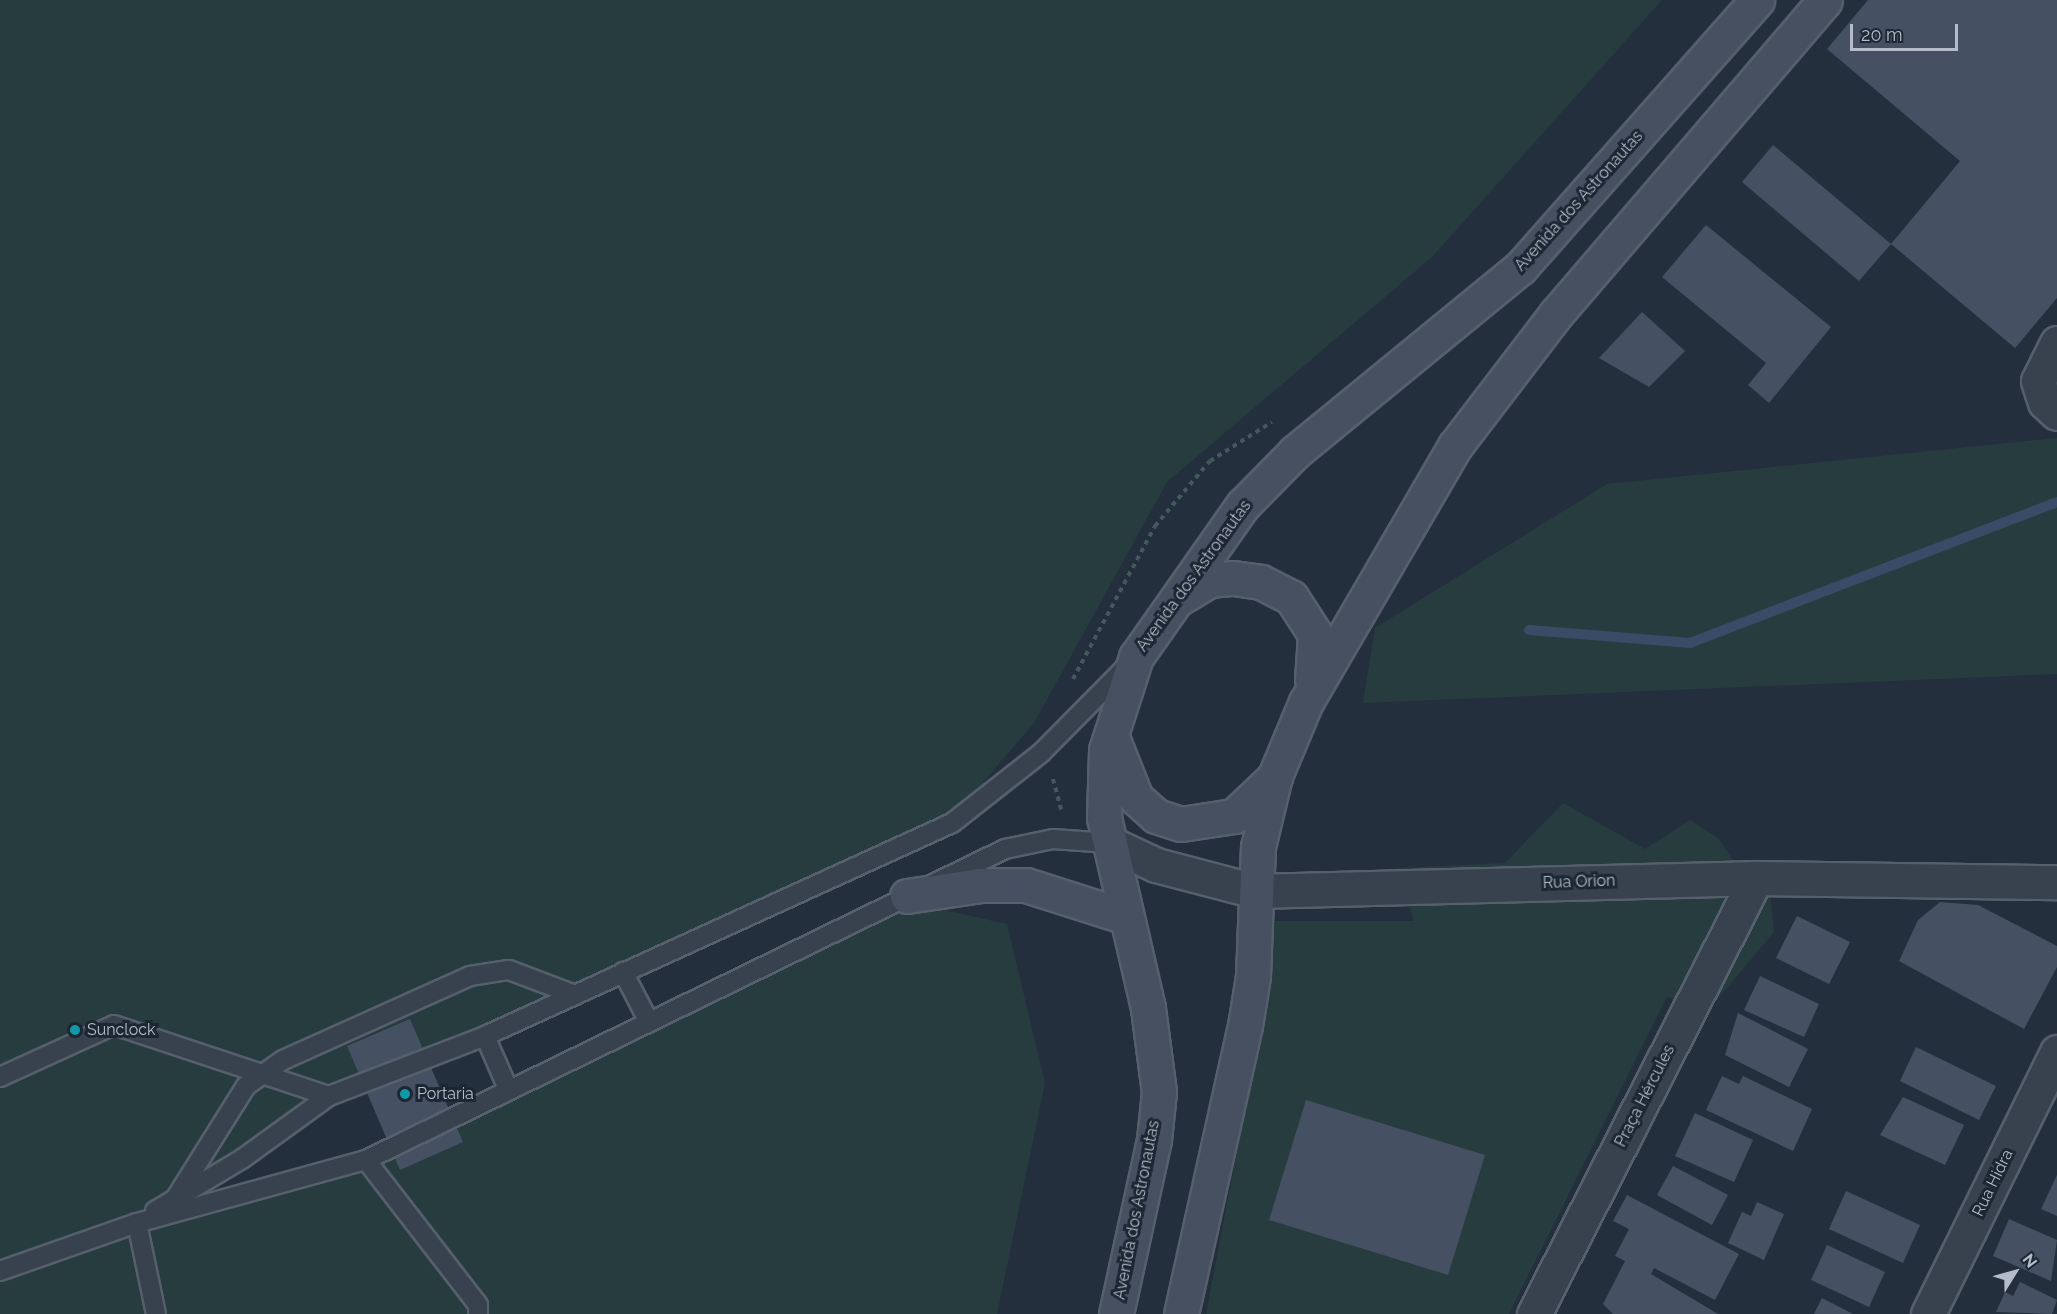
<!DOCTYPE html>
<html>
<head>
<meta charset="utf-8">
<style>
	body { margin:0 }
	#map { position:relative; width:2057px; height:1314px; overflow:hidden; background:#242f3e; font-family:Raleway,sans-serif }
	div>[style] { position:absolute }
	.green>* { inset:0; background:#263c3f }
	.stream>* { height:10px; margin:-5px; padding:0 5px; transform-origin:5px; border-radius:5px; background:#394c67 }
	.building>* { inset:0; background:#455162 }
	.path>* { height:4px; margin-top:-2px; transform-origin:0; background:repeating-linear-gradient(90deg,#44595c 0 4.5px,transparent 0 9px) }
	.roads { filter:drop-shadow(2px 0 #565f6c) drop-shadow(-2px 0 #565f6c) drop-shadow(0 2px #565f6c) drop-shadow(0 -2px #565f6c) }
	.lane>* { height:18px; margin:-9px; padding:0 9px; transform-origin:9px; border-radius:9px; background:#38414e }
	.street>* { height:33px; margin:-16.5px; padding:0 16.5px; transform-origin:16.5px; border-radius:16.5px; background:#38414e }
	.secondary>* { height:33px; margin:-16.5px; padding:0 16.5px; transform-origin:16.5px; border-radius:16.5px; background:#465061 }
	.dots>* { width:16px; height:16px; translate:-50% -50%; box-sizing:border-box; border:3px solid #1d2633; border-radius:50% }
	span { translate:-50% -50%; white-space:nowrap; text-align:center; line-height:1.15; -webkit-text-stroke:6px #1d2633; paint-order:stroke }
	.street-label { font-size:16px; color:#b4bcc9 }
	.poi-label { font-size:16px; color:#b4bcc9 }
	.left { translate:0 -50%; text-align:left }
	.north { position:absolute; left:1985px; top:1242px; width:60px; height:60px; -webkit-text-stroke:4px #1d2633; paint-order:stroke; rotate:53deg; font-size:16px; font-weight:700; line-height:24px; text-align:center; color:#b4bcc9 }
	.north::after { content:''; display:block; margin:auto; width:21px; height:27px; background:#b4bcc9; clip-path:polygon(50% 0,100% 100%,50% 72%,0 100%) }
	.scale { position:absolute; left:1850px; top:24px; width:108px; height:27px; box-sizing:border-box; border:3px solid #b4bcc9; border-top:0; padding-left:8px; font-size:18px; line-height:21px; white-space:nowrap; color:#b4bcc9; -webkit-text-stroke:4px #1d2633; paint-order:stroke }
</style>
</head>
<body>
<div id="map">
	<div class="green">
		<div style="clip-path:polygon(0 0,1662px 0,1432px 257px,1167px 482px,1034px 723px,950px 821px,329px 1096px,139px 1222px,366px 1160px,904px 901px,1007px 924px,1045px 1083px,997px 1314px,0 1314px)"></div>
		<div style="clip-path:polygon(2057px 438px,2057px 674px,1363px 703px,1375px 628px,1607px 484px)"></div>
		<div style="clip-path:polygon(1563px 803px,1645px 849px,1690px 820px,1718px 838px,1740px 870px,1769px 883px,1774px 932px,1711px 1007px,1667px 997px,1509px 1314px,1206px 1314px,1272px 967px,1273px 921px,1414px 921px,1397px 868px,1505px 863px)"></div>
	</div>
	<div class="stream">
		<div style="left:1529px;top:630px;width:162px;rotate:4.6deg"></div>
		<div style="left:1690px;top:643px;width:393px;rotate:-21deg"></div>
	</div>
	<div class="building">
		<div style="clip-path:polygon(1868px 0,2057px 0,2057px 298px,2015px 348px,1891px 244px,1960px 161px,1827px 49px)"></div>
		<div style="clip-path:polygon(1773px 145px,1891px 244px,1859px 281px,1742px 182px)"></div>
		<div style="clip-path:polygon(1706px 225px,1831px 327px,1769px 403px,1748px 385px,1766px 363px,1662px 277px)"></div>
		<div style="clip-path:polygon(1642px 312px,1685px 351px,1649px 387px,1599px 358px)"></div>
		<div style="clip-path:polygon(1940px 902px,1978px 905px,2057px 946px,2057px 967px,2024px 1029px,1899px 961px,1918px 920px)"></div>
		<div style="clip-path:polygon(1797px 916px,1850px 942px,1829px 984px,1776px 958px)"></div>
		<div style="clip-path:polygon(1760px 976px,1819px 1004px,1804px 1037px,1744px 1010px)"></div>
		<div style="clip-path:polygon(1738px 1013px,1808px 1049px,1789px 1087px,1725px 1055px)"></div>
		<div style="clip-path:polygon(410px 1019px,463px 1142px,400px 1170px,347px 1046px)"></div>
		<div style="clip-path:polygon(1916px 1047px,1996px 1086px,1979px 1120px,1900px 1081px)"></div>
		<div style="clip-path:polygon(1722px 1076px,1739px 1084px,1743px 1076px,1812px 1109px,1793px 1151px,1706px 1110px)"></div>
		<div style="clip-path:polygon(1903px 1097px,1964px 1125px,1945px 1165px,1880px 1135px)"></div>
		<div style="clip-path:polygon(1306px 1100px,1485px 1155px,1448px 1275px,1269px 1220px)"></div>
		<div style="clip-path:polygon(1695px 1113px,1753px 1140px,1734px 1182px,1675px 1156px)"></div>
		<div style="clip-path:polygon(1673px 1166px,1728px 1195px,1712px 1225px,1657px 1195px)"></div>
		<div style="clip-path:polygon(2057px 1175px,2057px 1216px,2041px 1209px)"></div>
		<div style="clip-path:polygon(1846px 1191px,1920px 1225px,1903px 1263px,1829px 1229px)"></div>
		<div style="clip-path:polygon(1627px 1195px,1739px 1254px,1715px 1300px,1654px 1268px,1651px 1274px,1718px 1314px,1613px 1314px,1603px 1304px,1625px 1261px,1615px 1256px,1629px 1229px,1613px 1221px)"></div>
		<div style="clip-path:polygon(1757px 1202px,1784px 1214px,1764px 1260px,1728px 1243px,1742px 1212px,1751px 1216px)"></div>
		<div style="clip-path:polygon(2009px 1219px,2057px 1240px,2051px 1281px,1993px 1256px)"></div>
		<div style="clip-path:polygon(1827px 1245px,1885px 1272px,1869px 1307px,1811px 1280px)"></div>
		<div style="clip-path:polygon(2020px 1282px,2057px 1300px,2052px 1314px,1996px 1312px,2005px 1292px,2013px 1296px)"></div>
		<div style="clip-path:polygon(1822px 1298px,1853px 1314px,1814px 1314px)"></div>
	</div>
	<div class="path">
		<div style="left:1073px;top:679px;width:174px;rotate:-61.8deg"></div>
		<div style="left:1155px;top:526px;width:85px;rotate:-49.8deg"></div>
		<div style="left:1210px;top:461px;width:73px;rotate:-32.2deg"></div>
		<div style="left:1053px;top:779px;width:34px;rotate:75deg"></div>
	</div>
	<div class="roads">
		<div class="lane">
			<div style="left:623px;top:972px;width:56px;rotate:62.5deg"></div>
			<div style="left:485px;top:1036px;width:58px;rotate:66.5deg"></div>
			<div style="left:0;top:1077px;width:125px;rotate:-24.5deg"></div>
			<div style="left:114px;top:1025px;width:226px;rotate:18.3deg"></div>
			<div style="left:366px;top:1160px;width:183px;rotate:52.3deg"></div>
			<div style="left:478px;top:1305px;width:9px;rotate:90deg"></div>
			<div style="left:177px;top:1196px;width:130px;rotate:-57.9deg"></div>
			<div style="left:246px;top:1086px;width:45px;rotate:-35.1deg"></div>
			<div style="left:283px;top:1060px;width:205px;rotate:-24.2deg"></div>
			<div style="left:470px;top:976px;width:39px;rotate:-9deg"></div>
			<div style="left:509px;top:970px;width:71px;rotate:20.7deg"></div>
			<div style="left:155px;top:1211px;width:101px;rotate:-30.9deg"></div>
			<div style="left:242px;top:1159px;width:107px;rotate:-35.9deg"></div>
			<div style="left:329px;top:1096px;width:167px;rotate:-21deg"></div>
			<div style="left:485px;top:1036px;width:513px;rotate:-24.52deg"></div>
			<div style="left:952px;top:823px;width:113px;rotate:-38.2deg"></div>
			<div style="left:1041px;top:753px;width:124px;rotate:-45.3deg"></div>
			<div style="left:137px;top:1223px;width:93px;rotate:78.2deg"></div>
			<div style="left:0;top:1271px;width:145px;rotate:-19.3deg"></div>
			<div style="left:137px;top:1223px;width:238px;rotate:-15.4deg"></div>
			<div style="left:366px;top:1160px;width:711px;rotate:-25.95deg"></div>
			<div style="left:1005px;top:849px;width:49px;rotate:-11.8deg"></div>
			<div style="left:1053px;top:839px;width:56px;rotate:4.1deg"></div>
		</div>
		<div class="street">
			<div style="left:2057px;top:343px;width:42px;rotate:116.6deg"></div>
			<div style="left:2038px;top:381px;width:22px;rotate:72deg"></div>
			<div style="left:2045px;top:402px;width:16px;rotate:43deg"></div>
			<div style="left:1109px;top:843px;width:52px;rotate:25.1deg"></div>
			<div style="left:1156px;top:865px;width:102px;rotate:14.7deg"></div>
			<div style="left:1255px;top:891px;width:501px;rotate:-1.49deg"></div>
			<div style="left:1756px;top:878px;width:301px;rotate:0.8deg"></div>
			<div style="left:1534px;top:1314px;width:489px;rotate:-63deg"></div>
			<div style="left:1928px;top:1314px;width:292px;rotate:-63.8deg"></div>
		</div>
		<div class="secondary">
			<div style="left:1181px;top:597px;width:33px;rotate:-31deg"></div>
			<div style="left:1209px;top:580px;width:24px;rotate:-5deg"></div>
			<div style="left:1233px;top:578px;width:28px;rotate:8deg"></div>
			<div style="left:1261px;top:582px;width:34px;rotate:27deg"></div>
			<div style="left:1291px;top:597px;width:44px;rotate:57deg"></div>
			<div style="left:1315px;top:634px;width:46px;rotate:93.7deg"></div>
			<div style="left:1113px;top:740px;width:62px;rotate:68.4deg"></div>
			<div style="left:1136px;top:798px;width:27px;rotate:42deg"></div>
			<div style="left:1156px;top:816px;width:26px;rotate:18deg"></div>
			<div style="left:1181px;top:824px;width:54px;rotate:-8.6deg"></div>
			<div style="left:1234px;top:816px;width:57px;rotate:-43.6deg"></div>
			<div style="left:907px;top:896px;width:75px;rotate:-8.5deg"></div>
			<div style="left:981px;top:885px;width:45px"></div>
			<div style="left:1026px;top:885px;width:102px;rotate:17.7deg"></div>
			<div style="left:1116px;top:1314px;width:178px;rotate:-77.7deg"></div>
			<div style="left:1154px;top:1140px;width:48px;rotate:-84.1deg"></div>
			<div style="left:1159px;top:1092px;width:85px;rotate:-97.5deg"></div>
			<div style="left:1148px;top:1008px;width:195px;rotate:-103deg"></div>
			<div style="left:1104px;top:818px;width:68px;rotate:-88.3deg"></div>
			<div style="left:1106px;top:750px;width:98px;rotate:-72.1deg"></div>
			<div style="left:1136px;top:657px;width:186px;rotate:-54.9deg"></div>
			<div style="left:1243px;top:505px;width:74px;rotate:-45.5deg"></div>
			<div style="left:1295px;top:452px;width:291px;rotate:-39.3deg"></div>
			<div style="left:1520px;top:268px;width:358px;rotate:-48.5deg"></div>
			<div style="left:1181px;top:1314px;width:295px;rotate:-77.5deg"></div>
			<div style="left:1245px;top:1026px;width:51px;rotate:-80.9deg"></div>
			<div style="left:1253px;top:976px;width:129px;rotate:-87.8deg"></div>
			<div style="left:1258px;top:847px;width:73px;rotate:-76.5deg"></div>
			<div style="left:1275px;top:776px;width:80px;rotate:-67.3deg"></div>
			<div style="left:1306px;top:702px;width:296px;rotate:-59.8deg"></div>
			<div style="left:1455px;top:446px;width:166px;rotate:-52.6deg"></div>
			<div style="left:1556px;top:314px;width:413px;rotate:-49.4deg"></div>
		</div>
	</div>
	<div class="dots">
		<div style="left:75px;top:1030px;background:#0f9aa8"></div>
		<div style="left:405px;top:1094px;background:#0f9aa8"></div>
	</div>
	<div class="street-label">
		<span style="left:1579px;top:201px;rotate:-48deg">Avenida dos Astronautas</span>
		<span style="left:1194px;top:576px;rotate:-54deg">Avenida dos Astronautas</span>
		<span style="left:1579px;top:882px;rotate:-2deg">Rua Orion</span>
		<span style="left:1645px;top:1096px;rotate:-63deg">Praça Hércules</span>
		<span style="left:1993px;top:1183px;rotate:-64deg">Rua Hidra</span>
		<span style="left:1137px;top:1210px;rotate:-79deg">Avenida dos Astronautas</span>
	</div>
	<div class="poi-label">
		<span class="left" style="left:87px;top:1030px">Sunclock</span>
		<span class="left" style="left:417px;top:1094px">Portaria</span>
	</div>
	<div class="north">N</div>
	<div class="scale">20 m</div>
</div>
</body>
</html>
